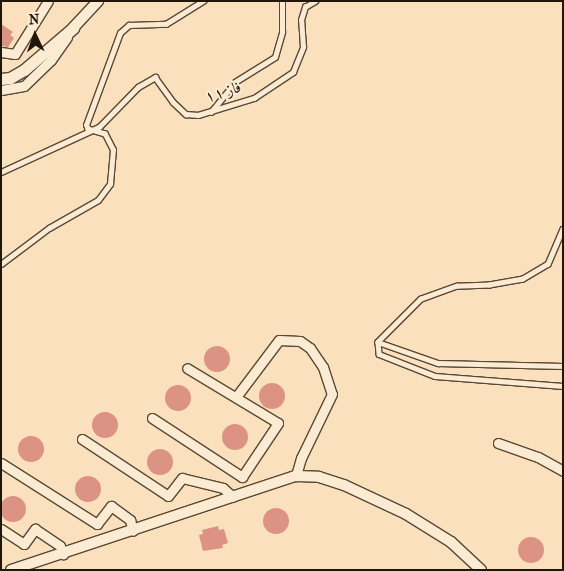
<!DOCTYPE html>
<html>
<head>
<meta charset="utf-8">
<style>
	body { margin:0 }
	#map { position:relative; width:564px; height:571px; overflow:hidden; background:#fae0bc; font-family:"IM FELL French Canon",Amiri,serif }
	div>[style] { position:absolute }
	.building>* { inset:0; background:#dc9383 }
	.round { border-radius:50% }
	.roads { filter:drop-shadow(1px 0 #584834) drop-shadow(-1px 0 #584834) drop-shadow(0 1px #584834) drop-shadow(0 -1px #584834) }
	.service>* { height:4.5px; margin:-2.25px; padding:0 2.25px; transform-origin:2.25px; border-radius:2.25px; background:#fcebd3 }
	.minor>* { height:9px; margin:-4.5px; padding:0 4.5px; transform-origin:4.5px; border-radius:4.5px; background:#fcebd3 }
	.tertiary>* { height:10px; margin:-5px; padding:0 5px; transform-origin:5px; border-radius:5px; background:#fcebd3 }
	.secondary>* { height:11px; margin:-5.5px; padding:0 5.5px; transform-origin:5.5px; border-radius:5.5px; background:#fcebd3 }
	span { translate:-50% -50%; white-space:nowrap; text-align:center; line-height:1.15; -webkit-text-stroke:4px #fcebd3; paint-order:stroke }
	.street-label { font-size:16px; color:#221607 }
	.frame { position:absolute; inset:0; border:2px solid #221607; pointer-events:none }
	.north { position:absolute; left:10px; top:10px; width:50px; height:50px; -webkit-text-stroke:4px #fcebd3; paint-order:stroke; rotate:357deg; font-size:14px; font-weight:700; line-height:20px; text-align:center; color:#221607 }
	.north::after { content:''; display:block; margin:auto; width:18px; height:22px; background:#221607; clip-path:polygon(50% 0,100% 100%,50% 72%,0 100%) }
</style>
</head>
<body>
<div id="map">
	<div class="building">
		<div style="clip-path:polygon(1px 24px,13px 32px,10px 35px,14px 38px,8px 47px,1px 46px)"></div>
		<div class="round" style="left:204px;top:346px;width:26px;height:26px"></div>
		<div class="round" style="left:259px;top:383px;width:26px;height:26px"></div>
		<div class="round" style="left:165px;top:385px;width:26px;height:26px"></div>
		<div class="round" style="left:92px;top:412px;width:26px;height:26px"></div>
		<div class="round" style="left:222px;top:424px;width:26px;height:26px"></div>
		<div class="round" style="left:18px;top:436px;width:26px;height:26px"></div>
		<div class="round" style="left:147px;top:449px;width:26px;height:26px"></div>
		<div class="round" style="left:75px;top:476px;width:26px;height:26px"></div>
		<div class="round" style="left:0;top:496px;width:26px;height:26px"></div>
		<div class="round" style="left:263px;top:508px;width:26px;height:26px"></div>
		<div style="clip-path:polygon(218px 526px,219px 530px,224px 529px,228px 543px,222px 545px,223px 548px,203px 551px,199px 535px,203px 534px,202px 530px)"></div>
		<div class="round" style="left:518px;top:537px;width:26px;height:26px"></div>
	</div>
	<div class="roads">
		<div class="service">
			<div style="left:211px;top:112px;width:38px;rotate:-51deg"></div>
			<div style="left:235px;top:82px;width:47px;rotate:-32deg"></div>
			<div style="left:275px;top:57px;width:26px;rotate:-74deg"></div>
			<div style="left:282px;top:32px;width:31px;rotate:-90deg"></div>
			<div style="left:1px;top:172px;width:108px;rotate:-24.7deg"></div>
			<div style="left:99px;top:127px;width:56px;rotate:-45.7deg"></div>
			<div style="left:138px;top:87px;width:20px;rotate:-30deg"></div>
			<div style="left:155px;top:77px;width:31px;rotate:54deg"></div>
			<div style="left:173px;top:102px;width:18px;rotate:43deg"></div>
			<div style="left:186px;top:114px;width:12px;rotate:5deg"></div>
			<div style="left:198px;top:115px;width:59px;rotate:-16.9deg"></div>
			<div style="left:254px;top:98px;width:47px;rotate:-33.7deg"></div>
			<div style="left:293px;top:72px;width:27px;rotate:-68deg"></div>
			<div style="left:303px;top:47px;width:27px;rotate:-94deg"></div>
			<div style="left:301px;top:20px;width:14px;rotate:-73deg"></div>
			<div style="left:305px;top:7px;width:12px;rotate:-31deg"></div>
			<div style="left:563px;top:229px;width:38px;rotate:113deg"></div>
			<div style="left:548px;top:264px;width:29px;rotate:149deg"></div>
			<div style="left:523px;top:279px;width:34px;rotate:170deg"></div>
			<div style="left:490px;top:285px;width:33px;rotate:178deg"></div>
			<div style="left:457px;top:286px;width:38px;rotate:160deg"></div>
			<div style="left:421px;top:299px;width:61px;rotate:135deg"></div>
			<div style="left:378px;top:342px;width:12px;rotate:85deg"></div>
			<div style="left:379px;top:354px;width:60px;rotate:21.4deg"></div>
			<div style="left:435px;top:376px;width:128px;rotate:4.5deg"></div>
			<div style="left:1px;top:264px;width:60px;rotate:-36.9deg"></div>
			<div style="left:49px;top:228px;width:56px;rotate:-29.7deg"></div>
			<div style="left:98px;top:200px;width:20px;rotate:-53deg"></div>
			<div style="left:110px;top:184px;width:34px;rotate:-85deg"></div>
			<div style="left:113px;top:150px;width:18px;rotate:-117deg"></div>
			<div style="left:105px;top:134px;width:18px;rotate:-164deg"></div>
			<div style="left:88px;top:129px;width:4px;rotate:-117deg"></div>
			<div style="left:86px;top:125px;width:98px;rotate:-69.7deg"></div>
			<div style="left:120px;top:33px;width:12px;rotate:-42deg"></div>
			<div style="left:129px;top:25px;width:37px;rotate:-2deg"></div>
			<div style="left:166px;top:24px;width:44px;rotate:-31.9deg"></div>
			<div style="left:378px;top:342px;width:64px;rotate:19.3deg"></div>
			<div style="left:438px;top:363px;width:125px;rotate:1.4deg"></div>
		</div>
		<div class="minor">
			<div style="left:1px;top:52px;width:14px;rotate:8deg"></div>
			<div style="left:15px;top:54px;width:62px;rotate:-58.1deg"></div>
			<div style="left:1px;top:90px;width:23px;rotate:-10deg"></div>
			<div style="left:24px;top:86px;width:37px;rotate:-44deg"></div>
			<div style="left:51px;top:60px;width:28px;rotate:-55deg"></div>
			<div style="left:236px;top:397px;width:71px;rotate:-53deg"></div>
			<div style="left:279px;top:340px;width:21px;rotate:3deg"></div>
			<div style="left:300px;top:341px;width:12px;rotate:35deg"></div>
			<div style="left:310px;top:348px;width:23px;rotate:56deg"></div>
			<div style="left:323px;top:367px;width:28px;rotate:72deg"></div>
			<div style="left:332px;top:394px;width:71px;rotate:115.8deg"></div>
			<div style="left:301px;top:458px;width:19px;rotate:106deg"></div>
			<div style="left:152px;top:418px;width:108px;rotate:33.2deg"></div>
			<div style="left:242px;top:477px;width:65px;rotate:-56.3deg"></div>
			<div style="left:278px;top:423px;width:106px;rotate:-148.9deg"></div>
			<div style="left:82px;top:439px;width:103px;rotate:33.5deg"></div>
			<div style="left:168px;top:496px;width:23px;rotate:-52deg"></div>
			<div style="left:182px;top:478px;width:42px;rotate:13.7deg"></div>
			<div style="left:223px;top:488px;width:13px;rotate:42deg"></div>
			<div style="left:498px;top:443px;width:42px;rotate:19.3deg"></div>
			<div style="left:538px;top:457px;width:29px;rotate:29deg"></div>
			<div style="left:1px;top:463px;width:114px;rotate:32.4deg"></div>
			<div style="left:97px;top:524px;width:23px;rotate:-52deg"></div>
			<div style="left:111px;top:506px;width:24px;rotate:36deg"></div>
			<div style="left:130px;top:520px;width:11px;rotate:75deg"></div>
			<div style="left:1px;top:529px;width:27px;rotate:33deg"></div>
			<div style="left:24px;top:544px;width:19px;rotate:-54deg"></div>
			<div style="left:35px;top:529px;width:30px;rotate:34deg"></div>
			<div style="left:60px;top:546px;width:9px;rotate:69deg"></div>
		</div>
		<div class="tertiary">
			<div style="left:73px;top:28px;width:37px;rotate:-47deg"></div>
			<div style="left:11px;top:570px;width:300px;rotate:-18.3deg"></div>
			<div style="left:296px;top:476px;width:23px;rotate:2deg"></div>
			<div style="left:319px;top:477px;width:26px;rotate:18deg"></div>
			<div style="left:344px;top:485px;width:68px;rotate:25.1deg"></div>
			<div style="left:406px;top:514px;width:53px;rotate:31.9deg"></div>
			<div style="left:451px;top:542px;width:41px;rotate:43deg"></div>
		</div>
		<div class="secondary">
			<div style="left:1px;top:79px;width:9px;rotate:-6deg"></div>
			<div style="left:10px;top:78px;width:16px;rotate:-30deg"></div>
			<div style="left:24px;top:70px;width:65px;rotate:-40.6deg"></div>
		</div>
	</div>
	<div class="street-label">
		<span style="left:223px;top:92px;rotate:-17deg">فاز ۱۱</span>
	</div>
	<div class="frame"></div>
	<div class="north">N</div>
</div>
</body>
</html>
